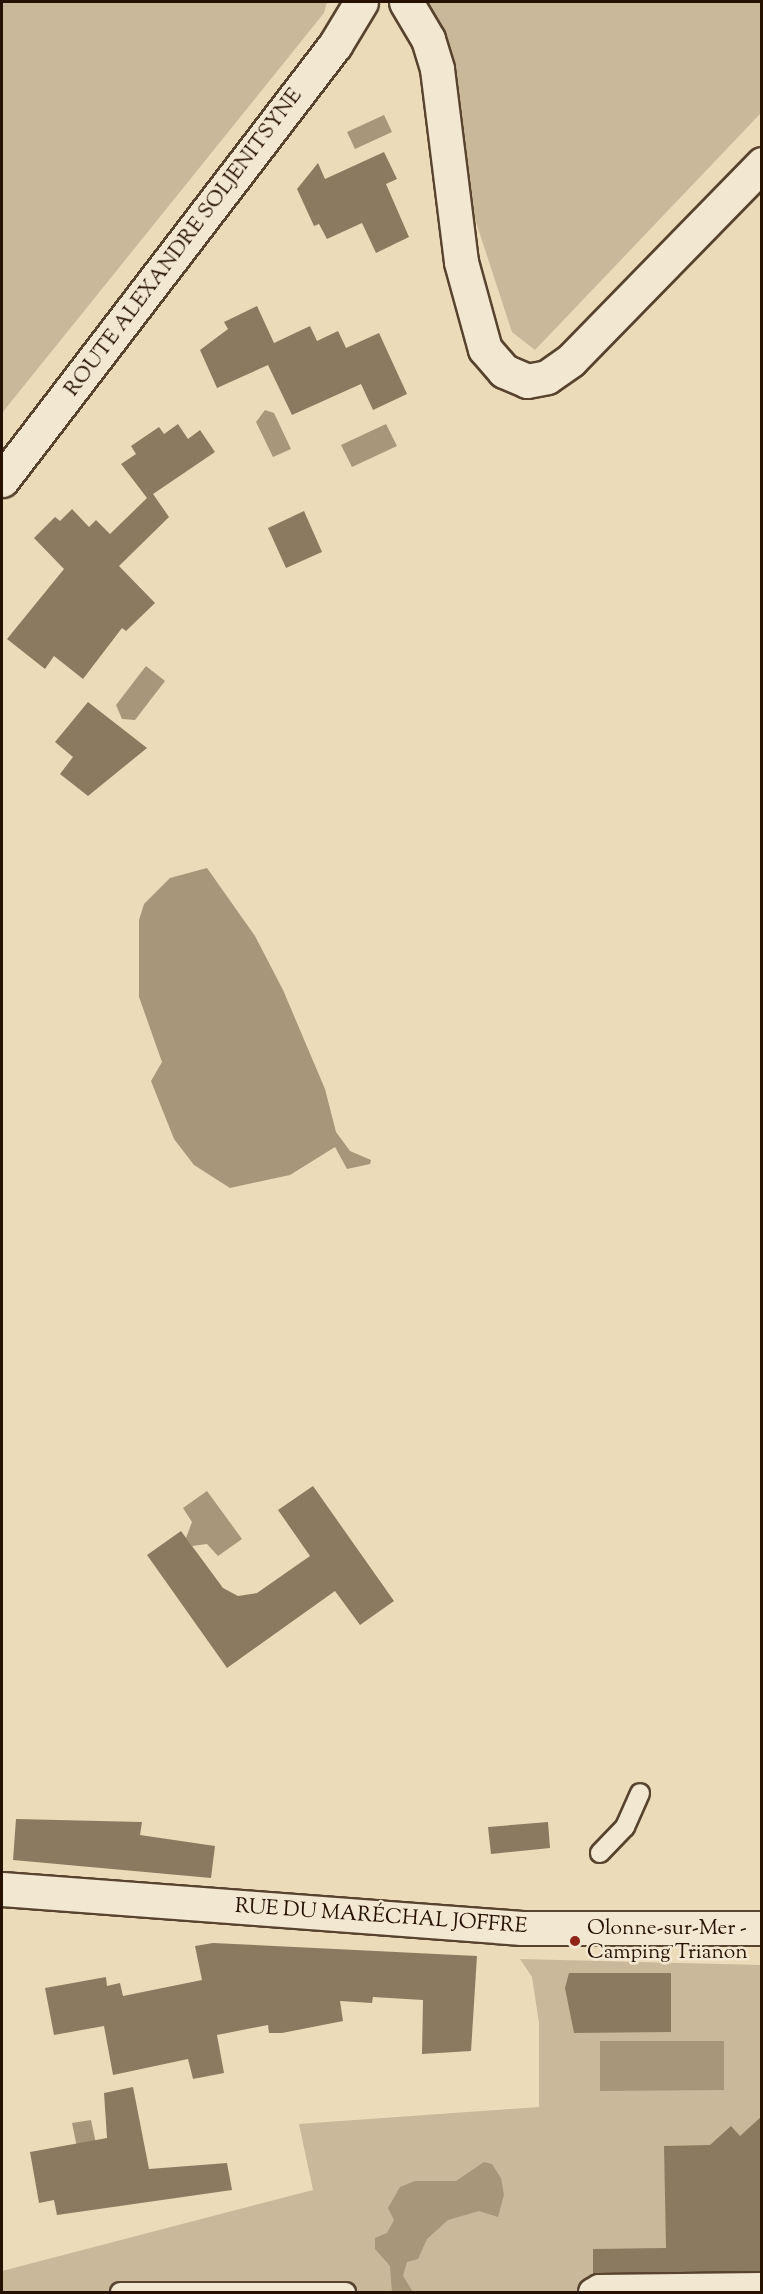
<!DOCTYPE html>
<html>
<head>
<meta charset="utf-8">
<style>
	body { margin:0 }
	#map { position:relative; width:763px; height:2294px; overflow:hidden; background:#ebdbb9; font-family:"Sorts Mill Goudy",serif }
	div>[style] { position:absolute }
	.green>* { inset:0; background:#cab89a }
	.water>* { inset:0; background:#a8967a }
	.building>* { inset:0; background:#8c7a60 }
	.roads { filter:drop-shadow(2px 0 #57432e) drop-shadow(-2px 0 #57432e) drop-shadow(0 2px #57432e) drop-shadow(0 -2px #57432e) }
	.service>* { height:18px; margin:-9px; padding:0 9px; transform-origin:9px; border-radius:9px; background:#f2e8d2 }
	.pedestrian>* { height:26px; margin:-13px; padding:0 13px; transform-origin:13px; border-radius:13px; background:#f2e8d2 }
	.minor>* { height:33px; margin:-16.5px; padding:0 16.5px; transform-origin:16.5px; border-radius:16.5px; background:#f2e8d2 }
	.tertiary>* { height:33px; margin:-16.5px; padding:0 16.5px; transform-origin:16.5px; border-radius:16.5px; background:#f2e8d2 }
	.dots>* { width:16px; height:16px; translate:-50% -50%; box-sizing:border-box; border:3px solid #f2e8d2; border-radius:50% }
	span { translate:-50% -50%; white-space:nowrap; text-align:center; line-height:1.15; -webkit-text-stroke:5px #f2e8d2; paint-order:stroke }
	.street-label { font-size:21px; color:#261000 }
	.poi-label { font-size:21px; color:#261000 }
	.left { translate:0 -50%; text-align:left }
	.frame { position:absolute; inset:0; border:3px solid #261000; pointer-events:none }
</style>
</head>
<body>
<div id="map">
	<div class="green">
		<div style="clip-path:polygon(2px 2px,327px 2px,324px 13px,2px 413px)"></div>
		<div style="clip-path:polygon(404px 2px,761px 2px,761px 113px,535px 350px,512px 332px)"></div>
		<div style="clip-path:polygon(520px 1959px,761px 1965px,761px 2292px,2px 2292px,2px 2271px,313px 2190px,299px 2124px,539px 2107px,539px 2023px,532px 1977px)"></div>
	</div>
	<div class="water">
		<div style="clip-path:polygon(384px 115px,392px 132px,355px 149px,347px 132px)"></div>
		<div style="clip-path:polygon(265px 410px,274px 413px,291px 449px,273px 457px,256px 422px)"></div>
		<div style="clip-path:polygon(386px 424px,397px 446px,352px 467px,341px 445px)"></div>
		<div style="clip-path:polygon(146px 666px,165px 681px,135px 720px,122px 719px,116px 705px)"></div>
		<div style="clip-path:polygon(207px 868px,255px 936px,283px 990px,325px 1089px,336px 1132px,350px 1151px,371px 1160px,370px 1164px,347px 1169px,335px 1147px,290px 1175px,230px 1188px,194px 1165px,174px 1139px,151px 1081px,162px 1062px,139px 997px,139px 920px,144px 904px,170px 878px)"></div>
		<div style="clip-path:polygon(207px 1491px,242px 1539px,218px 1556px,207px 1544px,192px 1546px,186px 1538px,192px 1522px,183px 1508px)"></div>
		<div style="clip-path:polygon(600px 2041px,724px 2041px,724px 2090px,600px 2091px)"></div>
		<div style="clip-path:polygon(91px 2120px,99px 2158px,80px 2162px,72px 2123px)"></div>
		<div style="clip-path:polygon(484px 2162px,492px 2164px,501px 2178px,504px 2195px,498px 2217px,479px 2211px,448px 2220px,427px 2239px,418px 2259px,407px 2262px,403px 2276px,413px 2292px,392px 2292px,390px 2266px,375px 2249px,375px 2238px,387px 2233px,394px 2220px,388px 2208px,400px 2187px,415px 2181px,456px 2181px)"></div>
	</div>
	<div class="building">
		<div style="clip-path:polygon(384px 152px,397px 179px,386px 184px,409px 237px,376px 253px,362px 223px,327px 239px,319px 224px,314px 226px,297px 189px,318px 163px,325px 179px)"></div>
		<div style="clip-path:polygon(257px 306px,274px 343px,310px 326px,317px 341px,338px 331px,346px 348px,379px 333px,407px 394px,373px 410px,361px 384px,292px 415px,268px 365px,217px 388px,200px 350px,228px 329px,224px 322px)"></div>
		<div style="clip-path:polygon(178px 424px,188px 439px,200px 430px,215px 452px,153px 494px,169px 517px,119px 566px,155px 603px,126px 631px,122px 628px,83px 679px,54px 656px,45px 669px,7px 639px,64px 569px,34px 538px,55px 517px,60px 521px,72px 509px,89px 527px,96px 520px,110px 534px,147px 498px,121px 464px,136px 454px,131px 446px,159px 427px,164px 434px)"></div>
		<div style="clip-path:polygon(304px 511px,322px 552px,286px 568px,268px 528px)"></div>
		<div style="clip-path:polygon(88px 702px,147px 748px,88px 796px,60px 774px,73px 757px,55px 742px)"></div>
		<div style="clip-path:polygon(313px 1486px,394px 1601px,360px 1625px,335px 1591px,227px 1668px,147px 1555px,181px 1531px,223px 1588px,238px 1596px,257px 1593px,310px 1556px,278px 1510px)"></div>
		<div style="clip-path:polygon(16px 1819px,142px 1822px,140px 1835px,215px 1846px,211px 1878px,13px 1860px)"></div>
		<div style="clip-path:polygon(548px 1822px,550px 1848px,491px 1854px,488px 1827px)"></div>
		<div style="clip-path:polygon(213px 1943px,477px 1956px,471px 2051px,422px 2054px,423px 2000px,373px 1997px,372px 2003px,340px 2001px,343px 2021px,282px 2033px,269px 2033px,268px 2025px,217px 2035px,224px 2073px,193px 2079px,188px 2059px,113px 2075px,104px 2026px,54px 2035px,45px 1988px,106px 1977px,107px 1986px,120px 1983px,123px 1996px,202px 1980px,195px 1946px)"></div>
		<div style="clip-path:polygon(569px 1973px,671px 1973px,671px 2032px,574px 2033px,565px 1988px)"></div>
		<div style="clip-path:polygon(133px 2087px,149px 2169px,227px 2163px,232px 2190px,57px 2215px,54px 2200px,39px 2203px,30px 2152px,107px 2138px,104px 2093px)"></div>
		<div style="clip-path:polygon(762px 2116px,762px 2271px,593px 2274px,593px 2249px,666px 2248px,664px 2146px,710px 2145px,731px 2126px,740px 2136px)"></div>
	</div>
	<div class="roads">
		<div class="service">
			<div style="left:600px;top:1853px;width:36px;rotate:-46deg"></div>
			<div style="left:625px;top:1827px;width:37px;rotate:-66deg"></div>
			<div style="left:120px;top:2292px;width:226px"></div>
		</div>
		<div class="pedestrian">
			<div style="left:592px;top:2292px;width:8px;rotate:-30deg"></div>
			<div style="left:599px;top:2288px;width:163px;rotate:-0.7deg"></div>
		</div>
		<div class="minor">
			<div style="left:406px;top:2px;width:43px;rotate:59.3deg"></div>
			<div style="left:428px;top:39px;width:31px;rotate:73deg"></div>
			<div style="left:437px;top:69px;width:194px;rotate:82.9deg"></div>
			<div style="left:461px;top:262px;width:90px;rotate:74.6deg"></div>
			<div style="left:485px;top:349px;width:29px;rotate:49deg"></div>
			<div style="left:504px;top:371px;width:25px;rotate:23deg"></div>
			<div style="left:527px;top:381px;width:20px;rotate:-11deg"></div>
			<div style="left:547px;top:377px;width:29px;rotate:-35deg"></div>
			<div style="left:571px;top:360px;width:274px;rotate:-45.7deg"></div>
			<div style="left:2px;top:480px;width:548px;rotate:-52.57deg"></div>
			<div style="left:335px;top:45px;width:50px;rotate:-58.8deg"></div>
		</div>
		<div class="tertiary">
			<div style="left:2px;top:1889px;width:521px;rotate:4.29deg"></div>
			<div style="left:522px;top:1928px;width:240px"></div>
		</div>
	</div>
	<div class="dots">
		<div style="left:575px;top:1941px;background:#8f2418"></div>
	</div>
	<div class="street-label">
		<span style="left:184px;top:243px;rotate:-53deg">ROUTE ALEXANDRE SOLJENITSYNE</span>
		<span style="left:381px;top:1917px;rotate:4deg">RUE DU MARÉCHAL JOFFRE</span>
	</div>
	<div class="poi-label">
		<span class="left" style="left:587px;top:1941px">Olonne-sur-Mer -<br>Camping Trianon</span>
	</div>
	<div class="frame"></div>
</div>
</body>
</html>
